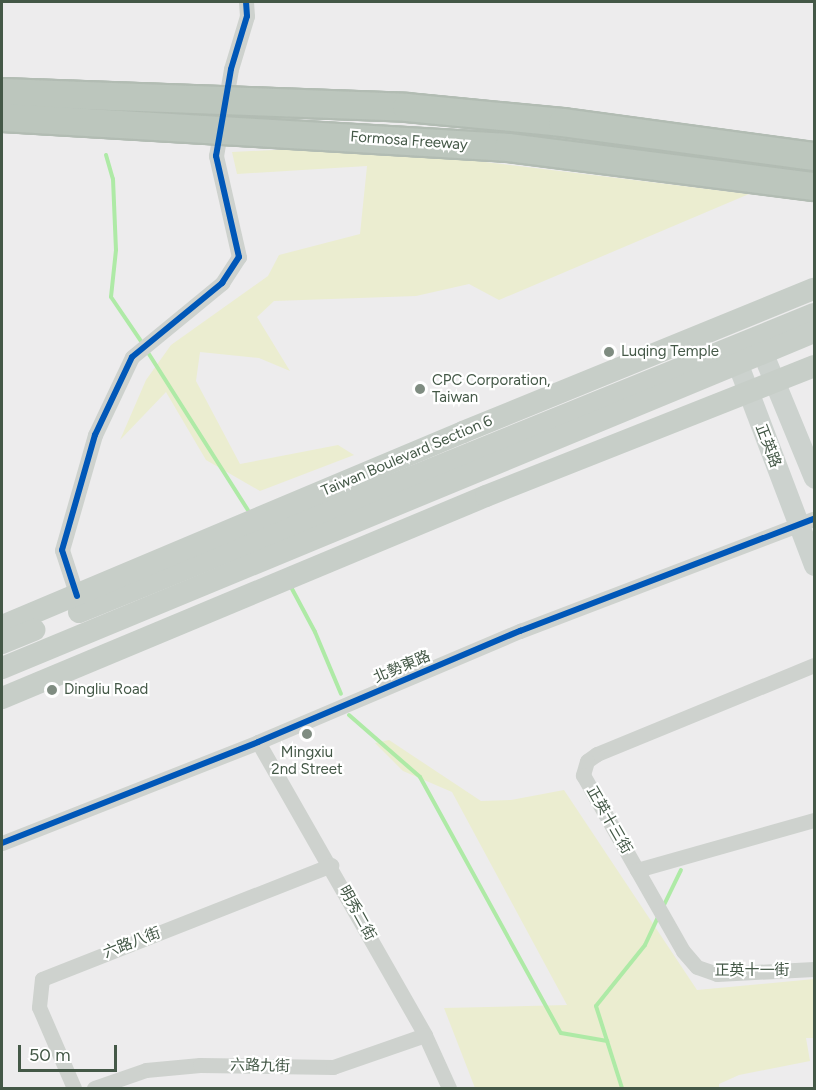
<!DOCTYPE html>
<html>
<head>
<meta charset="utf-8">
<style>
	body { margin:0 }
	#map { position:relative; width:816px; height:1090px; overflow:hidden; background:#edeced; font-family:Figtree,"Noto Sans TC",sans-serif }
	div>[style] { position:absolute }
	.green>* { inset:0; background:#ebedd0 }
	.stream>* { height:4px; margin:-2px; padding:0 2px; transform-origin:2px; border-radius:2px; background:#aeeaa6 }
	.street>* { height:15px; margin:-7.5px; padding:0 7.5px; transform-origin:7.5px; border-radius:7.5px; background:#ced2ce }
	.secondary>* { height:21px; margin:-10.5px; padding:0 10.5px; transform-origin:10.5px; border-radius:10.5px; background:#ccd2ce }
	.primary>* { height:22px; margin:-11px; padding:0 11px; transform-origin:11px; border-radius:11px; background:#c7cec8 }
	.bridges { filter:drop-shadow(2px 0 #b2bcb3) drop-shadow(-2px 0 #b2bcb3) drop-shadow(0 2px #b2bcb3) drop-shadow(0 -2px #b2bcb3) }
	.highway-bridge>* { height:27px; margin:-13.5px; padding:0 13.5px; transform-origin:13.5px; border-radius:13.5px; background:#bcc6bd }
	.cycleway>* { height:6px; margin:-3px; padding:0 3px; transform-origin:3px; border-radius:3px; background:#0057b8 }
	.dots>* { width:16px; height:16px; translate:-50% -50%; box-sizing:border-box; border:3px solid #fff; border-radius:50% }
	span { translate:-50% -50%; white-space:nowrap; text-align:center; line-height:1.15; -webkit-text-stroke:4.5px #fff; paint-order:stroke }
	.street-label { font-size:15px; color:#445847 }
	.poi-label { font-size:15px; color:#445847 }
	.left { translate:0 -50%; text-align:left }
	.frame { position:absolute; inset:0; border:3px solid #445847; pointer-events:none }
	.scale { position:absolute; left:18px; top:1045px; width:99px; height:27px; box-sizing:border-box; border:3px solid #445847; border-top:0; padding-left:8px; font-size:18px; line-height:21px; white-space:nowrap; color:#445847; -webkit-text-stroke:4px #fff; paint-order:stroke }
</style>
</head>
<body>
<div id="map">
	<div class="green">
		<div style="clip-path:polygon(354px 146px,749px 194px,499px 300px,469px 284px,416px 296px,274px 301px,257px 317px,290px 371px,259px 358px,200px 352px,196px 381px,240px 464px,338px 445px,354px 455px,260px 491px,206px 460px,166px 392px,120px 440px,146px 380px,171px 345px,268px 276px,279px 255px,360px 234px,367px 166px,237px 174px,232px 152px)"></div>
		<div style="clip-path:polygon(389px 740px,481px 801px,511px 800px,564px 790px,697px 990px,814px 979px,814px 1038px,806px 1038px,810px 1061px,739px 1075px,719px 1084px,719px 1088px,475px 1088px,444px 1008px,567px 1005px,452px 792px,403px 771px,375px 743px)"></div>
	</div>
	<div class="stream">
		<div style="left:106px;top:155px;width:25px;rotate:74deg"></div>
		<div style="left:113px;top:179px;width:71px;rotate:87.6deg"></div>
		<div style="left:116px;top:250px;width:47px;rotate:96.1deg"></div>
		<div style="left:111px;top:297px;width:57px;rotate:55.8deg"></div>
		<div style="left:147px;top:351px;width:188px;rotate:57.6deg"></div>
		<div style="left:291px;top:587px;width:51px;rotate:61.9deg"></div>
		<div style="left:315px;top:632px;width:67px;rotate:67.2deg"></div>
		<div style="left:349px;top:715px;width:94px;rotate:41.1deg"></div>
		<div style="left:420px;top:777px;width:292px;rotate:61.2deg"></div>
		<div style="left:561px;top:1033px;width:47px;rotate:9.9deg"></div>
		<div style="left:663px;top:907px;width:41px;rotate:-64.1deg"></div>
		<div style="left:622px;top:1088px;width:86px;rotate:-107.6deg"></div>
		<div style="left:596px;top:1006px;width:78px;rotate:-51.2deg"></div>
		<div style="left:645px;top:945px;width:31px;rotate:-65deg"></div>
	</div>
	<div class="street">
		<div style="left:77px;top:596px;width:48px;rotate:-108.1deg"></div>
		<div style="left:62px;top:550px;width:120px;rotate:-74deg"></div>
		<div style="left:95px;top:435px;width:86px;rotate:-64.6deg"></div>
		<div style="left:132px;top:357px;width:117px;rotate:-39.4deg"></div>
		<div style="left:222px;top:283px;width:31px;rotate:-57deg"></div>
		<div style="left:239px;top:257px;width:104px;rotate:-102.8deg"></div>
		<div style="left:216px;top:156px;width:88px;rotate:-80.2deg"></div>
		<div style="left:231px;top:69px;width:55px;rotate:-73.2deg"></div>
		<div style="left:247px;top:16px;width:14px;rotate:-94deg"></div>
		<div style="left:814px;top:665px;width:235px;rotate:157.7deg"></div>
		<div style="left:597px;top:754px;width:12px;rotate:145deg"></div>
		<div style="left:587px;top:761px;width:15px;rotate:106deg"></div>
		<div style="left:583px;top:775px;width:109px;rotate:60.4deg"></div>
		<div style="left:637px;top:870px;width:184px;rotate:-15.8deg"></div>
		<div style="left:258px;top:742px;width:337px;rotate:60.3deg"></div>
		<div style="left:425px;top:1035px;width:58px;rotate:65.6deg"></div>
		<div style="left:2px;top:843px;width:275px;rotate:-21.5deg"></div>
		<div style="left:258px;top:742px;width:285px;rotate:-23deg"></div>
		<div style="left:520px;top:631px;width:315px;rotate:-20.9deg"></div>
		<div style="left:637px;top:870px;width:93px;rotate:60.4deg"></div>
		<div style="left:683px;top:951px;width:21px;rotate:49deg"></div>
		<div style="left:697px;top:967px;width:21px;rotate:19deg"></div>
		<div style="left:717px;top:974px;width:97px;rotate:-3deg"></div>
		<div style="left:74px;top:1088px;width:88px;rotate:-113.4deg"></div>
		<div style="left:39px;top:1007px;width:28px;rotate:-84deg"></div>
		<div style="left:42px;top:979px;width:311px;rotate:-21.5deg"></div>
		<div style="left:94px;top:1088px;width:55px;rotate:-19.1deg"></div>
		<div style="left:146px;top:1070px;width:54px;rotate:-5.3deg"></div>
		<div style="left:200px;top:1065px;width:133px;rotate:0.9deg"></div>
		<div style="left:333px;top:1067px;width:97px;rotate:-19.2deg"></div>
	</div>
	<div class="secondary">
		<div style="left:756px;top:337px;width:152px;rotate:67.6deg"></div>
		<div style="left:732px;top:349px;width:231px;rotate:69.2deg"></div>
	</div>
	<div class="primary">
		<div style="left:79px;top:612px;width:793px;rotate:-22.07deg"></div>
		<div style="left:2px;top:626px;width:500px;rotate:-22.82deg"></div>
		<div style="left:463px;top:432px;width:379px;rotate:-22.2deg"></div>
		<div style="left:2px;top:643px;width:35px;rotate:-22deg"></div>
		<div style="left:2px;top:668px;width:879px;rotate:-22.48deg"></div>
		<div style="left:2px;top:698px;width:524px;rotate:-22.65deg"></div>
		<div style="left:486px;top:496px;width:353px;rotate:-21.6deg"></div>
	</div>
	<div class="bridges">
		<div class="highway-bridge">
			<div style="left:2px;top:92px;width:404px;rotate:2.1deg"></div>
			<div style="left:406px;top:107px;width:157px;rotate:5.5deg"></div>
			<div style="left:562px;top:122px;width:254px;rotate:7.7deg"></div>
			<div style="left:2px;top:117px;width:507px;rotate:3.39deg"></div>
			<div style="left:508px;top:147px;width:308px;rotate:7.3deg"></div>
		</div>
	</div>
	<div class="cycleway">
		<div style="left:77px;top:596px;width:48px;rotate:-108.1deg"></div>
		<div style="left:62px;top:550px;width:120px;rotate:-74deg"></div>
		<div style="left:95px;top:435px;width:86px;rotate:-64.6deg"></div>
		<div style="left:132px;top:357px;width:117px;rotate:-39.4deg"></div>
		<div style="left:222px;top:283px;width:31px;rotate:-57deg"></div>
		<div style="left:239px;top:257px;width:104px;rotate:-102.8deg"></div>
		<div style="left:216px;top:156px;width:88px;rotate:-80.2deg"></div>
		<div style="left:231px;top:69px;width:55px;rotate:-73.2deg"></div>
		<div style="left:247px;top:16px;width:14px;rotate:-94deg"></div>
		<div style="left:2px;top:843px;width:275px;rotate:-21.5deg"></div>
		<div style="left:258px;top:742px;width:285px;rotate:-23deg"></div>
		<div style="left:520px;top:631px;width:315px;rotate:-20.9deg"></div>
	</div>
	<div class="dots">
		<div style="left:609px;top:352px;background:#7f8c81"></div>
		<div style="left:420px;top:389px;background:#7f8c81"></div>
		<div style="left:52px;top:690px;background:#7f8c81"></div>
		<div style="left:307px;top:734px;background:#7f8c81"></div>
	</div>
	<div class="street-label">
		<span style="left:409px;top:141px;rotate:4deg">Formosa Freeway</span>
		<span style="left:768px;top:446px;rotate:69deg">正英路</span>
		<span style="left:407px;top:456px;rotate:-23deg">Taiwan Boulevard Section 6</span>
		<span style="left:402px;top:667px;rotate:-23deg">北勢東路</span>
		<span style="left:609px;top:820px;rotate:60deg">正英十三街</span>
		<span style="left:357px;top:913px;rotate:61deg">明秀二街</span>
		<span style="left:132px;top:943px;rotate:-21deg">六路八街</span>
		<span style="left:752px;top:971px">正英十一街</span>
		<span style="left:260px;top:1066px;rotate:1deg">六路九街</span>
	</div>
	<div class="poi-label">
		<span class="left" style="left:621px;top:352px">Luqing Temple</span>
		<span class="left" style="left:432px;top:389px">CPC Corporation,<br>Taiwan</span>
		<span class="left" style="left:64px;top:690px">Dingliu Road</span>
		<span style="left:307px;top:761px">Mingxiu<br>2nd Street</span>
	</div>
	<div class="frame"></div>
	<div class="scale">50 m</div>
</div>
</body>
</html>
